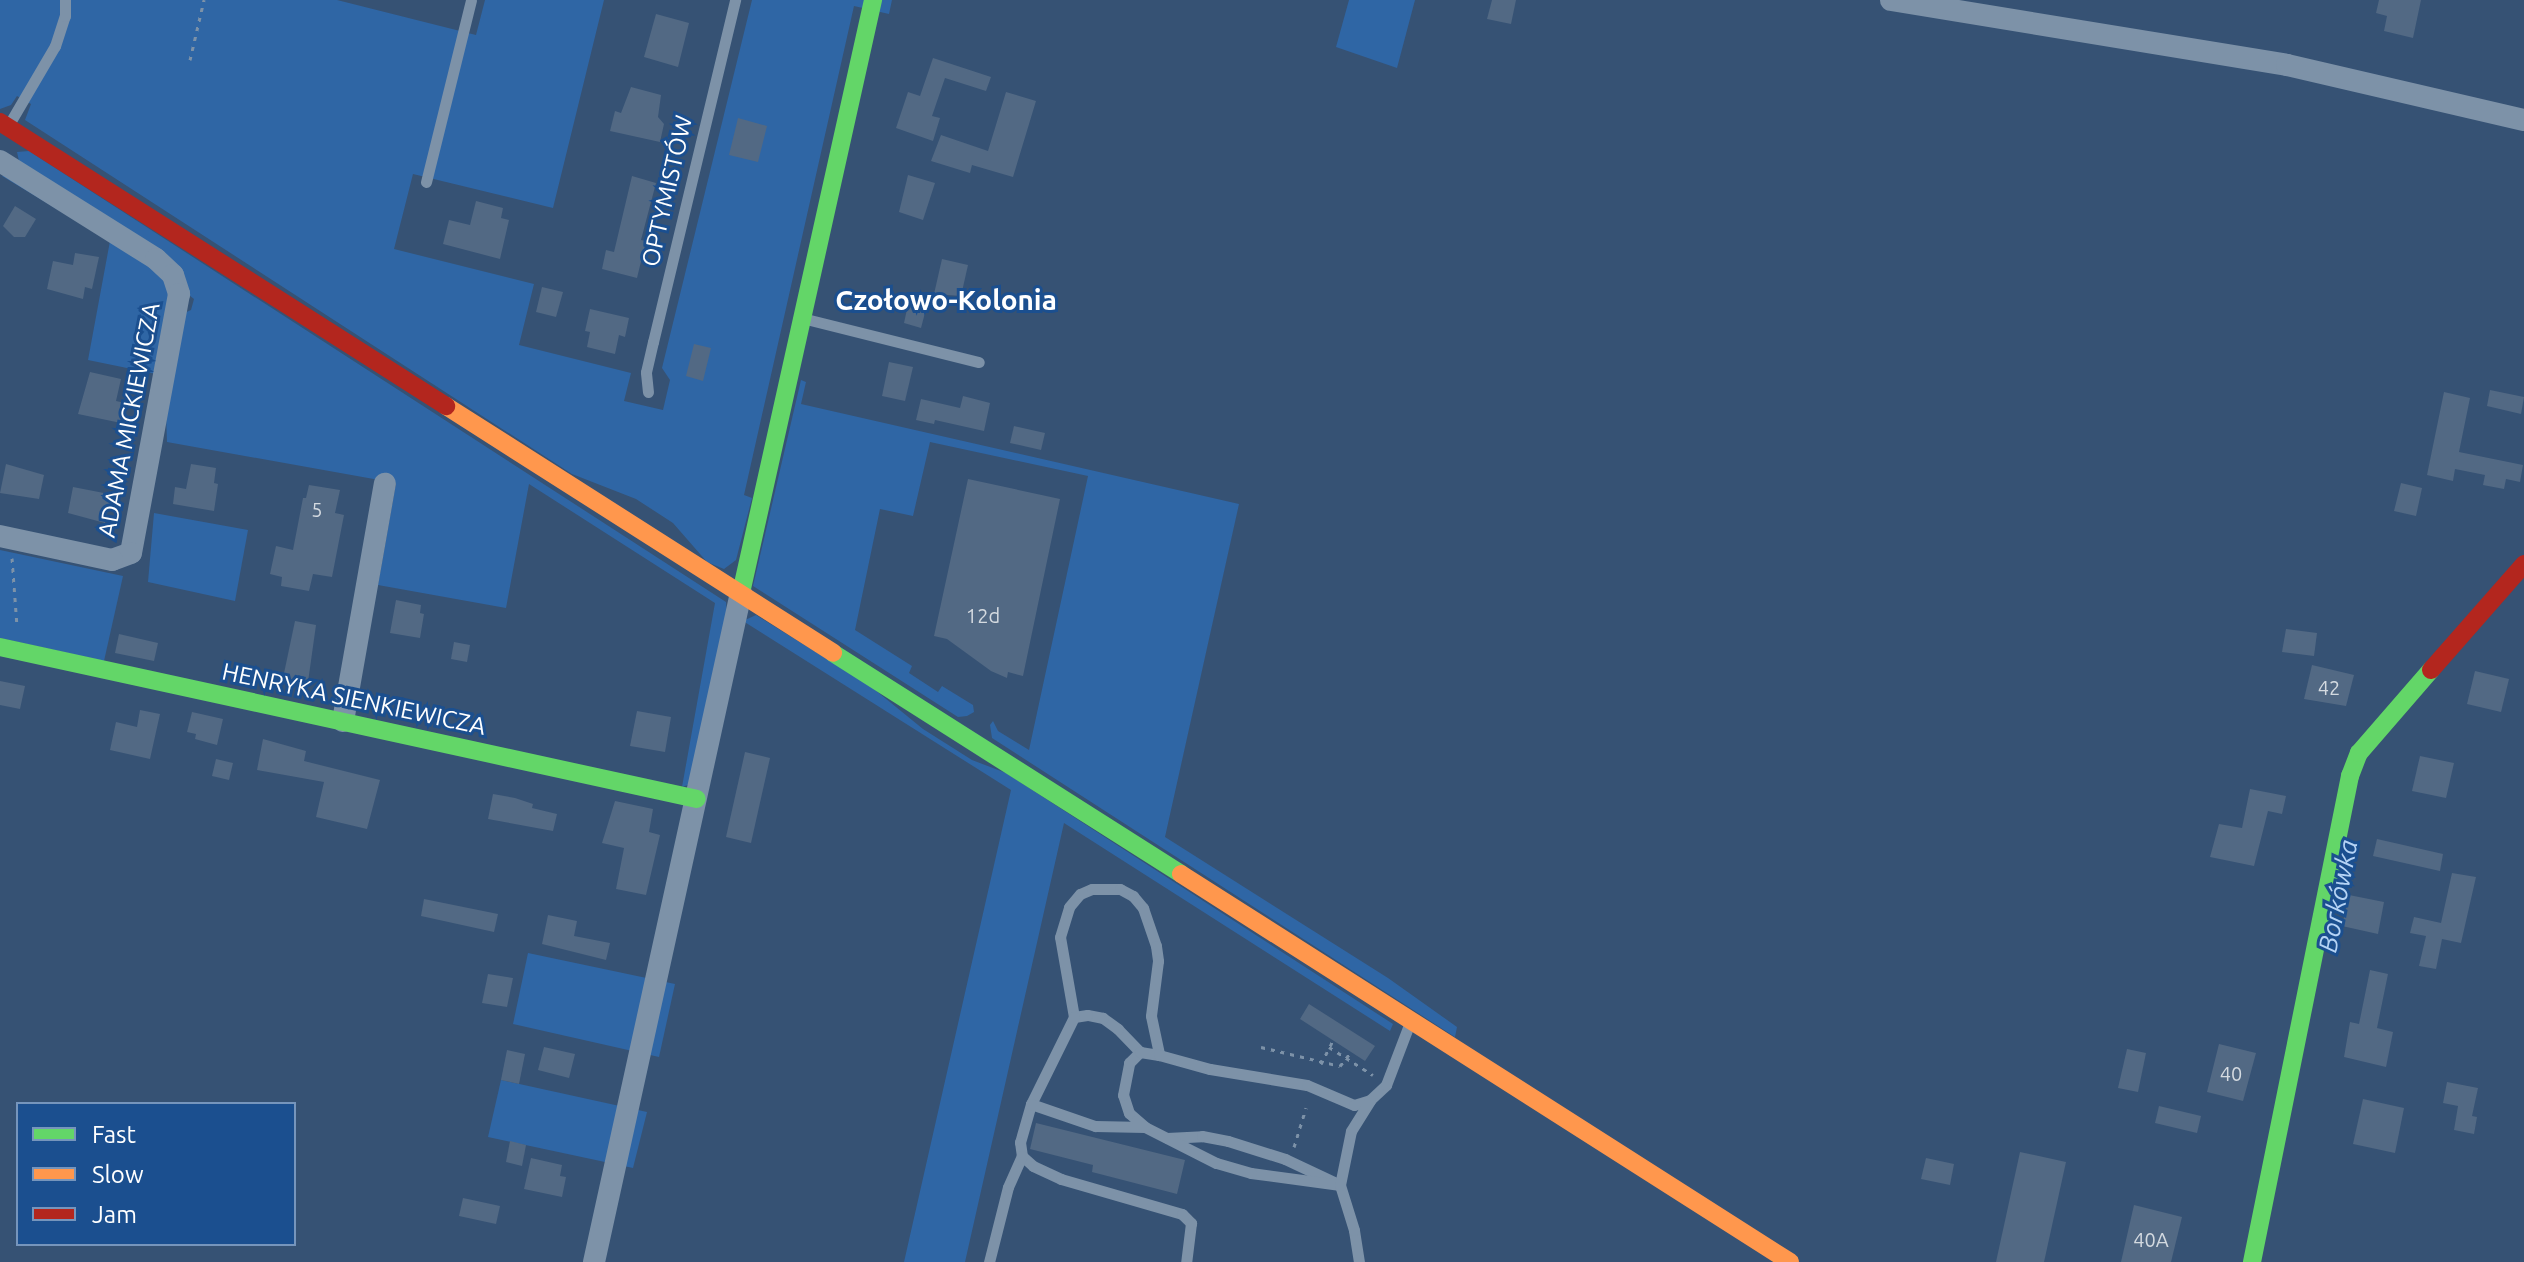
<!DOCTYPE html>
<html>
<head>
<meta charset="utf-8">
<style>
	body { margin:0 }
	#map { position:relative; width:2524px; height:1262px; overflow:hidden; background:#365274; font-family:Ubuntu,sans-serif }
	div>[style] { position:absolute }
	.green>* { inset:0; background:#2f66a5 }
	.building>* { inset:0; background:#526984 }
	.path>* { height:3px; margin-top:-1.5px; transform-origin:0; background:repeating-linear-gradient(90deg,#7d92a8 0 4px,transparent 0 10px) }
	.lane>* { height:11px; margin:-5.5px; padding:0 5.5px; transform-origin:5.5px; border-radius:5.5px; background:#7d92a8 }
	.street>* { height:22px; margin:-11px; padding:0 11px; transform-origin:11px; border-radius:11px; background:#7d92a8 }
	.fast>* { height:18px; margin:-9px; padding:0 9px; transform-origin:9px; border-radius:9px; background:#63d668 }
	.slow>* { height:18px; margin:-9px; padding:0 9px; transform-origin:9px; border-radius:9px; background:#ff974d }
	.jam>* { height:18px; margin:-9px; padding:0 9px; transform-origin:9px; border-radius:9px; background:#b3261e }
	span { translate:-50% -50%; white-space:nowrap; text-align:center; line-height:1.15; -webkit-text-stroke:6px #1b4f8f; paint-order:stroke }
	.number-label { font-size:20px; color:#d4dae0 }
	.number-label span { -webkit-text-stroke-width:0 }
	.street-label { font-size:24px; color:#fff }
	.water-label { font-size:26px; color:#b5d3f5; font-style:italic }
	.quarter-label { font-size:28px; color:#fff; font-weight:700 }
	.legend { position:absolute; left:16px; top:1102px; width:280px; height:144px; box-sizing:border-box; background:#1b4f8f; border:2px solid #7695bc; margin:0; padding:10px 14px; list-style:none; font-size:24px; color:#fff }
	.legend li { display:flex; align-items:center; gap:16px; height:40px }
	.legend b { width:40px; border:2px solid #7695bc }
</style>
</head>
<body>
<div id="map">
	<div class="green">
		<div style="clip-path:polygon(0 0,337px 0,476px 35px,485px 0,604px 0,553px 208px,413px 174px,394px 249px,534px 284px,519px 345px,631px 373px,624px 401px,663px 410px,670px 380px,662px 368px,752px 0,892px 0,889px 14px,854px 6px,744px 495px,752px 498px,736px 560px,724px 569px,707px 562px,673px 523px,636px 499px,572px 474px,25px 120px,31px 104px,17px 96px,11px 105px,0 109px)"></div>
		<div style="clip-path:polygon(1349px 0,1415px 0,1397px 68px,1336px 47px)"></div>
		<div style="clip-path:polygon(29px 151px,726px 602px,727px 615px,691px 784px,682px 787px,715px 603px,529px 484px,506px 608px,378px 585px,396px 483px,167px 442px,166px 414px,182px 314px,191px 310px,194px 299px,19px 161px,17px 152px)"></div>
		<div style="clip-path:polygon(2px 176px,7px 176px,167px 277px,174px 297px,161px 375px,88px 360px,110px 241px)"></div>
		<div style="clip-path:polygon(801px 380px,806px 382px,801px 404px,1239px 504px,1165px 837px,1388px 978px,1457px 1027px,1455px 1037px,992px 738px,990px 725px,993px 721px,998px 731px,1029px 750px,1088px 476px,930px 442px,913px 516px,880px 509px,855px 630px,912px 666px,909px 673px,938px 692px,942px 686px,973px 705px,974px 712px,967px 716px,958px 717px,753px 586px)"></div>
		<div style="clip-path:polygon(154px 513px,248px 530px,235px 601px,148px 582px)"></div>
		<div style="clip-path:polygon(0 550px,123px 576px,104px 661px,0 638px)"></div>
		<div style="clip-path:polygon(756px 615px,869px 685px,923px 729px,972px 760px,1006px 773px,1393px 1024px,1390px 1031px,1064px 823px,965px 1262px,904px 1262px,1011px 790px,743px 621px)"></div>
		<div style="clip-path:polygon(528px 953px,675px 984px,659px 1057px,513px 1024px)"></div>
		<div style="clip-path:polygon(501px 1080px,647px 1112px,633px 1168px,488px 1137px)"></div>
	</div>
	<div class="building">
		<div style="clip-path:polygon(1492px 0,1516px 0,1511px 24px,1487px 19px)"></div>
		<div style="clip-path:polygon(2379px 0,2421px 0,2413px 38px,2384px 31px,2387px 16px,2376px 13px)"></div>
		<div style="clip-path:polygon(656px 14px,689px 23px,678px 67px,644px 57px)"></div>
		<div style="clip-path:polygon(933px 58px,991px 77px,986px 91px,945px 78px,932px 116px,940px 118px,933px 141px,896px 128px,908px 92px,920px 96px)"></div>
		<div style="clip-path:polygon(631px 87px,661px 95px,658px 117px,664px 124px,660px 142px,610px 131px,615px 111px,621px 113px)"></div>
		<div style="clip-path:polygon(1006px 92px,1036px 101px,1013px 177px,972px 165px,970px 173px,931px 161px,941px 135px,988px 151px)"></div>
		<div style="clip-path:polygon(738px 118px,767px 126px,758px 162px,729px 155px)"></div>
		<div style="clip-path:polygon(908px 175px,935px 183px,923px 220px,899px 212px)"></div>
		<div style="clip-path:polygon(632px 176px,656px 183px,641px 240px,646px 241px,637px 278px,602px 269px,606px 250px,614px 252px)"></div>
		<div style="clip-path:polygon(476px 201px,503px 208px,501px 218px,509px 220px,500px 259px,443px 244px,449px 220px,470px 225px)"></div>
		<div style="clip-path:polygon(15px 206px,36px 219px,25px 237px,14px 237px,3px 226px)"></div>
		<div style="clip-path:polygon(75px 253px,99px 257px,92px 289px,85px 287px,83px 299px,47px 289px,53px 261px,73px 265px)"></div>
		<div style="clip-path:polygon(942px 259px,968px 265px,961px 296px,934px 294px)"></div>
		<div style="clip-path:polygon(542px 287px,563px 292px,556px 317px,536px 312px)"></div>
		<div style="clip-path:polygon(909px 300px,927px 305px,921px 328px,904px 323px)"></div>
		<div style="clip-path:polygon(590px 309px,629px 318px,625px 337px,619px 335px,615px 354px,587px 347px,590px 332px,585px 331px)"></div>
		<div style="clip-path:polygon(694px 344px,711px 348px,703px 381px,686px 376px)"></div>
		<div style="clip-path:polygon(889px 362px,913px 367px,905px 401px,882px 396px)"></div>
		<div style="clip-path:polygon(90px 372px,121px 379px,116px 401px,125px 403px,121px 423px,78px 414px)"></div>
		<div style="clip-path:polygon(2490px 390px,2524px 397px,2521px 414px,2487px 406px)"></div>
		<div style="clip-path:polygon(2444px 392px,2470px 398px,2459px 452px,2523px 465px,2520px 482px,2506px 479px,2504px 489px,2483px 485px,2485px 475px,2455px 469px,2453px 481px,2427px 475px)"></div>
		<div style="clip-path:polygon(963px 396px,990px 403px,984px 431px,935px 420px,934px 424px,916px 420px,921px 399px,960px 408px)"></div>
		<div style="clip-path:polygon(1014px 426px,1045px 433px,1041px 450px,1010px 443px)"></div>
		<div style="clip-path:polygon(6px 464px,44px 475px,39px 499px,0 493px)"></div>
		<div style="clip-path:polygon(191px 464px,216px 468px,214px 483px,218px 484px,214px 511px,173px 504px,175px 487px,186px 489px)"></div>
		<div style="clip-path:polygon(968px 479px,1060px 499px,1023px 676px,1008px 672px,1007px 678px,991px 671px,947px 639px,934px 636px)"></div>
		<div style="clip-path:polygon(2401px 483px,2422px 488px,2416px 516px,2394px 511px)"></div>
		<div style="clip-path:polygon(309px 485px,340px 490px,335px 513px,344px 515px,332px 577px,313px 574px,309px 591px,281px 586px,282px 577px,270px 574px,276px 546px,293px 550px,303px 498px,306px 498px)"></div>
		<div style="clip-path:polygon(73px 487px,109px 494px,114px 504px,108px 509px,105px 523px,68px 513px)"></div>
		<div style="clip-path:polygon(396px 600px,421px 605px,420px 613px,424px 614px,420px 638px,390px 633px)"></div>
		<div style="clip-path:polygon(295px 621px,316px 625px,308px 682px,283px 678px)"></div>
		<div style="clip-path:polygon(2286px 629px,2317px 633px,2314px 656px,2282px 652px)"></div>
		<div style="clip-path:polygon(119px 634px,158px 643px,154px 661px,115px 653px)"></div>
		<div style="clip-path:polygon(454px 642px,470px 645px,467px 662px,451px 659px)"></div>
		<div style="clip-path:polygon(2312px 665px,2354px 675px,2346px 706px,2304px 699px)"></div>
		<div style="clip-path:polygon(2475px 671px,2509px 679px,2501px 712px,2467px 704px)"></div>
		<div style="clip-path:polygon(0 681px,25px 686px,20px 709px,0 705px)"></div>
		<div style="clip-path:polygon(140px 710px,160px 714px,150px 759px,110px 750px,116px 722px,137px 727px)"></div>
		<div style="clip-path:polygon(637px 711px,671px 717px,665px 752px,630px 746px)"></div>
		<div style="clip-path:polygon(192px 712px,223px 719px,217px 745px,195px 739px,196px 734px,187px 732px)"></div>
		<div style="clip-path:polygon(263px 739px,306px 751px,304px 761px,380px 780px,367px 829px,316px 817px,324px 782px,257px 770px)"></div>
		<div style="clip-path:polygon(745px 752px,770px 758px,751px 843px,726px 837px)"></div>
		<div style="clip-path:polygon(2420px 756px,2454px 763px,2446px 798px,2412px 791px)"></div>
		<div style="clip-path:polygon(216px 759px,233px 763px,229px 780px,212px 776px)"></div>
		<div style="clip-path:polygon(2250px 789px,2286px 796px,2282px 814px,2268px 811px,2254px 866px,2210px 857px,2219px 824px,2242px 828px)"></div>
		<div style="clip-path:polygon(493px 794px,515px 798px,533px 804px,532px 808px,557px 814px,553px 831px,488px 819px)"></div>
		<div style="clip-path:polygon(615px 801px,653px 809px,649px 832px,660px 835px,646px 895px,616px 889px,624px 848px,602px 843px)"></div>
		<div style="clip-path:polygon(2377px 839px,2443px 854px,2440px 871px,2373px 856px)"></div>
		<div style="clip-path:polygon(2452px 873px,2476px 877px,2461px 943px,2442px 939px,2436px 969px,2419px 966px,2426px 936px,2410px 933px,2414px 917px,2441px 923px)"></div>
		<div style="clip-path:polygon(2349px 895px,2384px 902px,2378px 934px,2342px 926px)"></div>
		<div style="clip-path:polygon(424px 899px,498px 914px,494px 932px,421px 916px)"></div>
		<div style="clip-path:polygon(548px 915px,577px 921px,574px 936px,610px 943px,606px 960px,542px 944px)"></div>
		<div style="clip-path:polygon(2370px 970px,2388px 974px,2377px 1028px,2393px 1032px,2386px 1067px,2344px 1057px,2350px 1022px,2359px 1024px)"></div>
		<div style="clip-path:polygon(488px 974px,513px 978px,507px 1007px,482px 1003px)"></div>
		<div style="clip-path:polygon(1309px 1004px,1375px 1046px,1365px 1061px,1300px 1019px)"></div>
		<div style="clip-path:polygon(2219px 1044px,2256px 1053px,2243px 1101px,2207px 1092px)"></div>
		<div style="clip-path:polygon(544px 1047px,575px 1054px,569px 1078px,538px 1070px)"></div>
		<div style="clip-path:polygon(2127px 1049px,2146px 1053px,2138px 1092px,2118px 1088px)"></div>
		<div style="clip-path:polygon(507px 1050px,525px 1054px,519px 1084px,501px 1080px)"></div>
		<div style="clip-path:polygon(2447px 1082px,2478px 1088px,2472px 1116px,2477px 1117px,2474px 1134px,2454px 1130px,2458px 1106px,2443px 1103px)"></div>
		<div style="clip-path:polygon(2363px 1099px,2404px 1108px,2395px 1153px,2353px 1144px)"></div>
		<div style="clip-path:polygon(2159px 1106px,2201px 1116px,2197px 1133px,2155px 1123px)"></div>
		<div style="clip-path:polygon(1036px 1123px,1185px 1160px,1177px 1194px,1092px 1172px,1093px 1165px,1030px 1149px)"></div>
		<div style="clip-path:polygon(510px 1141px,526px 1145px,522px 1166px,506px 1162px)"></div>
		<div style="clip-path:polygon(2020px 1152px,2066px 1162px,2044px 1262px,1996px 1262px)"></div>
		<div style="clip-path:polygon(531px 1158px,562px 1165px,560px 1176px,566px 1177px,562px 1197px,524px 1189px)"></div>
		<div style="clip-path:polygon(1926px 1158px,1954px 1164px,1950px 1185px,1921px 1179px)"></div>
		<div style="clip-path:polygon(463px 1198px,500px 1206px,496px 1224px,459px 1216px)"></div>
		<div style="clip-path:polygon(2134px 1205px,2182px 1217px,2171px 1262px,2121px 1262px)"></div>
	</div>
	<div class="path">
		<div style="left:190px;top:60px;width:62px;rotate:-76.9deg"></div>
		<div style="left:12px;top:558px;width:68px;rotate:85.8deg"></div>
		<div style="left:1261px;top:1047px;width:81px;rotate:13.5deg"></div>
		<div style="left:1340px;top:1066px;width:18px;rotate:-52deg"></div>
		<div style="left:1329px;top:1047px;width:52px;rotate:32.5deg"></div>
		<div style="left:1321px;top:1064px;width:27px;rotate:-63deg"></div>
		<div style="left:1294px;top:1147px;width:41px;rotate:-72.9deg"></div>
	</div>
	<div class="lane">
		<div style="left:8px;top:126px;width:93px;rotate:-59.6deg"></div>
		<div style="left:55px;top:46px;width:32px;rotate:-72deg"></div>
		<div style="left:65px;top:16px;width:16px;rotate:-90deg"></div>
		<div style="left:426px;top:182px;width:187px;rotate:-76.1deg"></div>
		<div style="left:806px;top:319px;width:178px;rotate:14deg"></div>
		<div style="left:648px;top:392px;width:20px;rotate:-96deg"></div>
		<div style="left:646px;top:372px;width:31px;rotate:-77deg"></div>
		<div style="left:653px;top:342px;width:352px;rotate:-76.5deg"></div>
		<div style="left:1074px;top:1017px;width:81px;rotate:-99.9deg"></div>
		<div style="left:1060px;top:937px;width:31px;rotate:-73deg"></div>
		<div style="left:1069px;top:907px;width:17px;rotate:-50deg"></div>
		<div style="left:1080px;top:894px;width:13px;rotate:-23deg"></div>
		<div style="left:1092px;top:889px;width:28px"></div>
		<div style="left:1120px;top:889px;width:15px;rotate:28deg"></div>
		<div style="left:1133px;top:896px;width:16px;rotate:50deg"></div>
		<div style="left:1143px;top:908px;width:40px;rotate:71.1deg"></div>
		<div style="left:1156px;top:946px;width:15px;rotate:82deg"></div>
		<div style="left:1158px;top:961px;width:55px;rotate:97.3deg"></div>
		<div style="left:1151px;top:1016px;width:40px;rotate:78deg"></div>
		<div style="left:1140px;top:1052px;width:32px;rotate:-134deg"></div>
		<div style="left:1118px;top:1029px;width:19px;rotate:-144deg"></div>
		<div style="left:1103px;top:1018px;width:16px;rotate:-169deg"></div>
		<div style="left:1087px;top:1015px;width:13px;rotate:171deg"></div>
		<div style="left:1074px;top:1017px;width:97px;rotate:116.3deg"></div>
		<div style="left:1031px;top:1104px;width:40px;rotate:106deg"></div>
		<div style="left:1020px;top:1142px;width:14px;rotate:82deg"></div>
		<div style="left:1022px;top:1156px;width:15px;rotate:42deg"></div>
		<div style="left:1033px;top:1166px;width:31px;rotate:25deg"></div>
		<div style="left:1061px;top:1179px;width:126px;rotate:16.1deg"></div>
		<div style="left:1182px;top:1214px;width:13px;rotate:45deg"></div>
		<div style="left:1191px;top:1223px;width:39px;rotate:97deg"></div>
		<div style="left:1031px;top:1104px;width:68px;rotate:19deg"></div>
		<div style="left:1095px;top:1126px;width:50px;rotate:1.1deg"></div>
		<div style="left:1167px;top:1138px;width:35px;rotate:-3deg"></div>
		<div style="left:1202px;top:1136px;width:26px;rotate:11deg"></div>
		<div style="left:1228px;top:1141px;width:60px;rotate:17.5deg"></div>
		<div style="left:1285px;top:1159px;width:54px;rotate:25.1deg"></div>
		<div style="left:1340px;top:1185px;width:90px;rotate:-172.3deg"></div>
		<div style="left:1251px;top:1173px;width:36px;rotate:-164deg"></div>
		<div style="left:1216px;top:1163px;width:80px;rotate:-153.1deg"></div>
		<div style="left:1145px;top:1127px;width:21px;rotate:-139deg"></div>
		<div style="left:1129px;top:1113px;width:19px;rotate:-108deg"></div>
		<div style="left:1123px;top:1095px;width:33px;rotate:-79deg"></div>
		<div style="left:1129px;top:1063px;width:16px;rotate:-45deg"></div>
		<div style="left:1140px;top:1052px;width:19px;rotate:9deg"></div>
		<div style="left:1159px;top:1055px;width:53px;rotate:15.4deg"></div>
		<div style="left:1210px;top:1069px;width:98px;rotate:9.4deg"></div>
		<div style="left:1307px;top:1085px;width:51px;rotate:23.1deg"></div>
		<div style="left:1354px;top:1105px;width:17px;rotate:-17deg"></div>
		<div style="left:1370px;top:1100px;width:22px;rotate:-43deg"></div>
		<div style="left:1386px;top:1085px;width:67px;rotate:-69.1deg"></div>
		<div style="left:989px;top:1262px;width:77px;rotate:-75.8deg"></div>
		<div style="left:1008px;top:1187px;width:34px;rotate:-66deg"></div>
		<div style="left:1359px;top:1262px;width:32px;rotate:-99deg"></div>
		<div style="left:1354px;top:1230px;width:47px;rotate:-107.3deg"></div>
		<div style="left:1340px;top:1185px;width:55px;rotate:-78.5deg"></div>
		<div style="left:1351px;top:1131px;width:36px;rotate:-58deg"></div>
	</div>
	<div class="street">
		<div style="left:1891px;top:0;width:401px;rotate:9.3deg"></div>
		<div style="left:2287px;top:65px;width:243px;rotate:13.1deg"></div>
		<div style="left:0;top:161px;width:184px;rotate:32.1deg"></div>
		<div style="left:156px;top:259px;width:23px;rotate:43deg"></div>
		<div style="left:173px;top:275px;width:20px;rotate:72deg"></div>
		<div style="left:179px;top:294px;width:263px;rotate:100.5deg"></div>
		<div style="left:131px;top:553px;width:20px;rotate:160deg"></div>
		<div style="left:112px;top:560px;width:115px;rotate:-167.9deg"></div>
		<div style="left:343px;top:721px;width:241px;rotate:-80deg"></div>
		<div style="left:594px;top:1262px;width:685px;rotate:-77.61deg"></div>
	</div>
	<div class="fast">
		<div style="left:741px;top:593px;width:608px;rotate:-77.45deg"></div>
		<div style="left:0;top:647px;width:713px;rotate:12.3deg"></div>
		<div style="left:833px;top:653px;width:412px;rotate:32.4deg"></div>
		<div style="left:2252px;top:1262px;width:496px;rotate:-78.6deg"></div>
		<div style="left:2350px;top:776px;width:25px;rotate:-69deg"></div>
		<div style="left:2359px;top:753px;width:110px;rotate:-49.1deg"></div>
	</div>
	<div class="slow">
		<div style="left:446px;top:406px;width:459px;rotate:32.5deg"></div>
		<div style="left:1181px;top:874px;width:722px;rotate:32.5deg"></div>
	</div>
	<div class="jam">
		<div style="left:0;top:122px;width:529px;rotate:32.49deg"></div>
		<div style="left:2431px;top:670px;width:141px;rotate:-48.7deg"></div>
	</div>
	<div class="number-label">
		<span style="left:317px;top:509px">5</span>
		<span style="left:983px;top:615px">12d</span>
		<span style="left:2329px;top:687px">42</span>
		<span style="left:2231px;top:1073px">40</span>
		<span style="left:2151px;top:1239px">40A</span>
	</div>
	<div class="street-label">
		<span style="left:667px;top:191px;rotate:-77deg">OPTYMISTÓW</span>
		<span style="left:129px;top:420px;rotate:-79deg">ADAMA MICKIEWICZA</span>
		<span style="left:354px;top:699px;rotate:12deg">HENRYKA SIENKIEWICZA</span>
	</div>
	<div class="water-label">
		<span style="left:2338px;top:896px;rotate:-79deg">Borkówka</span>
	</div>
	<div class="quarter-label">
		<span style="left:946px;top:300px">Czołowo-Kolonia</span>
	</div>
	<ul class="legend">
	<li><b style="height:10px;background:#63d668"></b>Fast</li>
	<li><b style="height:10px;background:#ff974d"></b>Slow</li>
	<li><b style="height:10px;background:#b3261e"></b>Jam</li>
	</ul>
</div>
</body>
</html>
